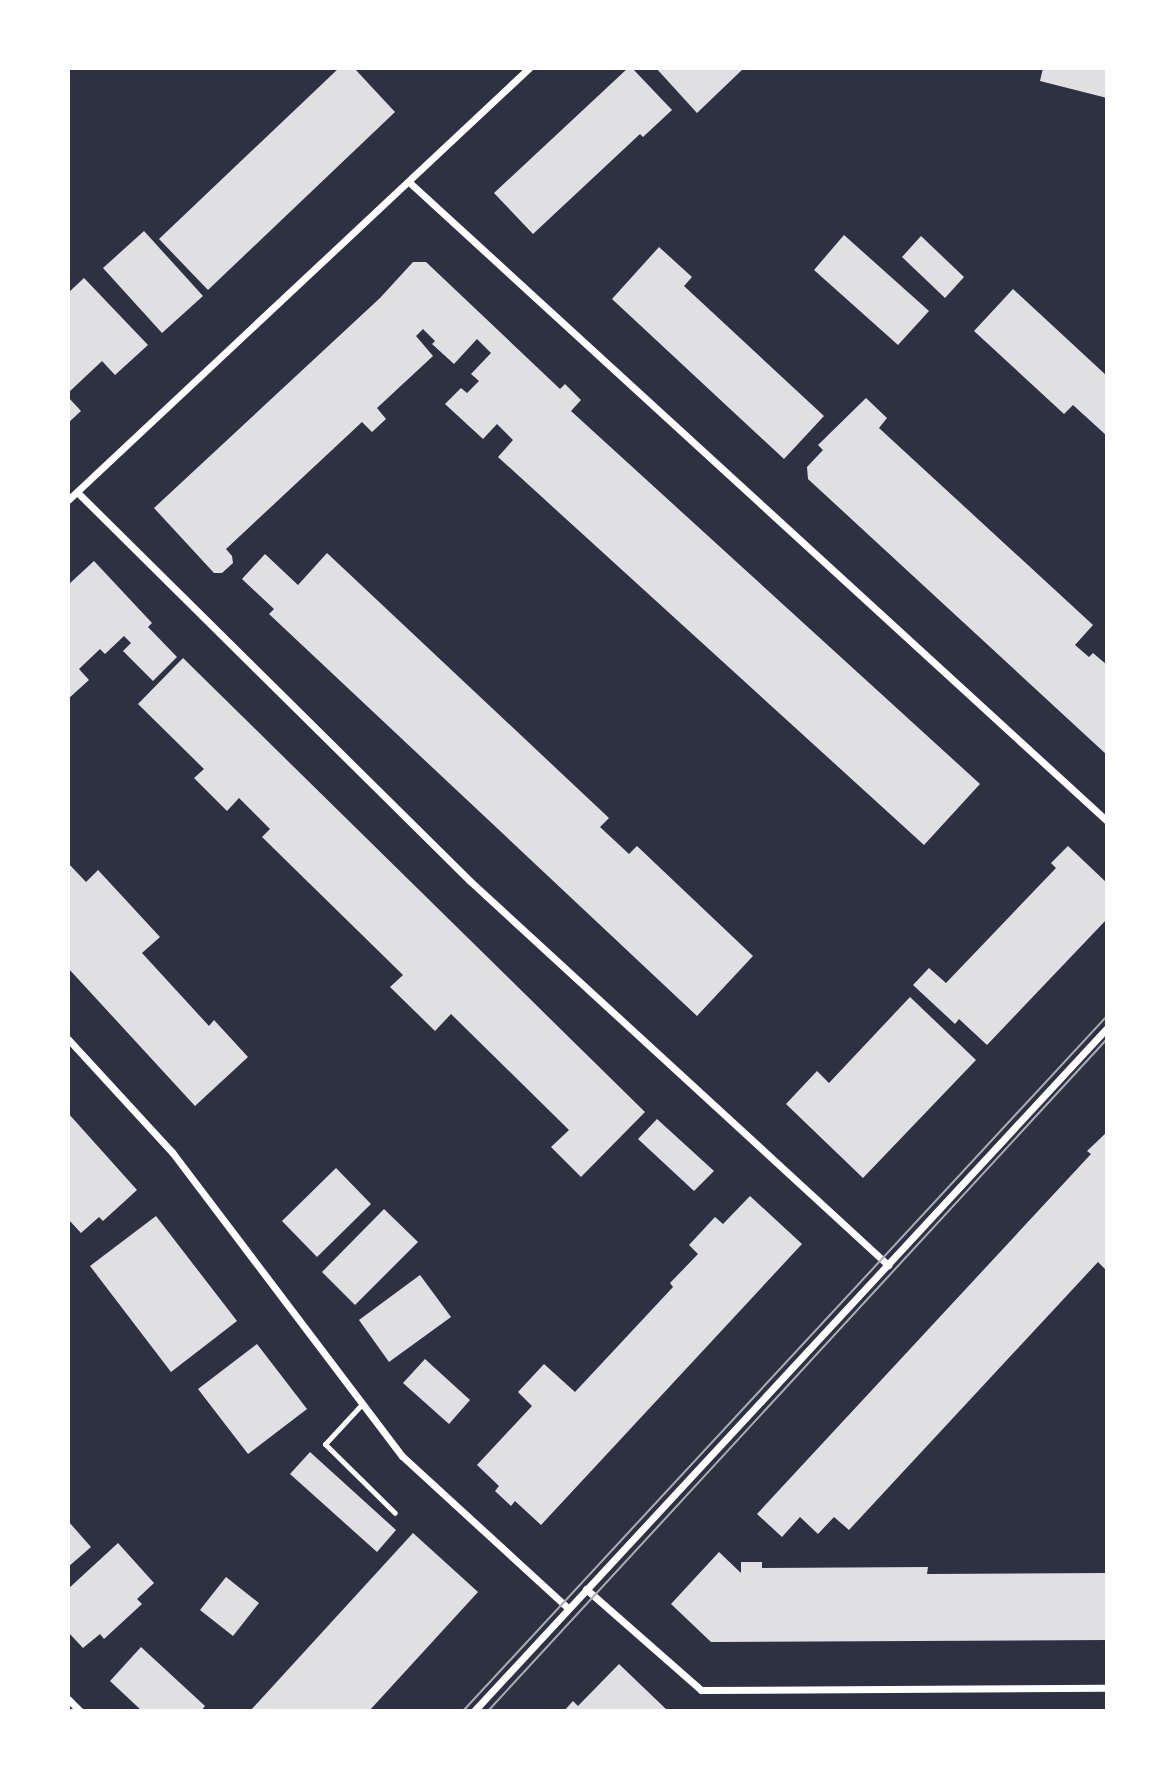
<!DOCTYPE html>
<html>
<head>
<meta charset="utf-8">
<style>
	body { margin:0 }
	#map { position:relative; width:1175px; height:1779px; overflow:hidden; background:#2d3142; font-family:Cabin,sans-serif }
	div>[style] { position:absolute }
	.building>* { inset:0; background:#e0e0e3 }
	.service>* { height:5px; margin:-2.5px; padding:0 2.5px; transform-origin:2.5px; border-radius:2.5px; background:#fff }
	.minor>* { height:7px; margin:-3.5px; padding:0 3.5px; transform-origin:3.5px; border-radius:3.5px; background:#fff }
	.tram>* { height:2px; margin:-1px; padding:0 1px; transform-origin:1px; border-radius:1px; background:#abadb3 }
	span { translate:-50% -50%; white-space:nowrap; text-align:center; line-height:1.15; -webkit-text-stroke:7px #fff; paint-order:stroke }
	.frame { position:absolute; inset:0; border:70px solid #fff; pointer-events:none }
</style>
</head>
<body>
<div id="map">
	<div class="building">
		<div style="clip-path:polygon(339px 68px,354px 68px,395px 112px,208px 290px,159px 239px)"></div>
		<div style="clip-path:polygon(628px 68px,632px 68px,672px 110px,643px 137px,640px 134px,533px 234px,494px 193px)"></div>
		<div style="clip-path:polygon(656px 68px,744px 68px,697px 113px)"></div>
		<div style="clip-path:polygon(1043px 68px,1107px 68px,1107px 98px,1040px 81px)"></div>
		<div style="clip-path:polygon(144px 231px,203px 296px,162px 333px,103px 268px)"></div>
		<div style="clip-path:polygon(844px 235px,929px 311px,898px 345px,814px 270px)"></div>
		<div style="clip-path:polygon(921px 236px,964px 277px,945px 298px,902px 257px)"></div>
		<div style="clip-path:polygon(659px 247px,692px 277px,684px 286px,824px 416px,784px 459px,612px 299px)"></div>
		<div style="clip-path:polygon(413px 262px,426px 262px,560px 389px,565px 384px,581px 400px,571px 411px,980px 784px,924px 845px,498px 457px,513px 440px,497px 424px,483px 439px,445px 404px,461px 388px,467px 393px,479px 381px,471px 374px,491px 353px,477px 339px,454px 364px,432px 344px,435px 341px,423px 329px,416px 336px,433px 356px,377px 408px,386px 419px,372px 432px,362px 422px,226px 549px,232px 556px,233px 563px,222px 573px,214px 573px,154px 508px,380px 298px)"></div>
		<div style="clip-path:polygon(84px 278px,148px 345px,115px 375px,102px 361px,68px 393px,68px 293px)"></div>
		<div style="clip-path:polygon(1013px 289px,1107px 376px,1107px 436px,1073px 405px,1064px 414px,974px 331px)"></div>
		<div style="clip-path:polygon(68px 397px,81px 411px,68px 423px)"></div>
		<div style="clip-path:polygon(866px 398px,887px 418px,879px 428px,1093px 625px,1075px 645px,1089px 657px,1093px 653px,1107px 665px,1107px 755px,808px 479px,807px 467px,823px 450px,818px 445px)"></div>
		<div style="clip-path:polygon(327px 553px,609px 818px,600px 827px,629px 854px,637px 846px,753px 956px,697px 1016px,269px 614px,274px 609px,242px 579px,265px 554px,298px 585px)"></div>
		<div style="clip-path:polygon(94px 561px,152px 623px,148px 627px,177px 657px,153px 681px,123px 651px,131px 643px,124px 636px,105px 654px,100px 649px,79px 669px,89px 680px,68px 699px,68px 585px)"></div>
		<div style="clip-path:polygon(183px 658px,645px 1112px,581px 1177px,551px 1147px,569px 1130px,451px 1014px,435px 1031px,390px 987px,403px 975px,262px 837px,270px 829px,239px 798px,227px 811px,194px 778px,204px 769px,138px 704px)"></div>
		<div style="clip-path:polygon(1068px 846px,1107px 883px,1107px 919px,987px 1045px,959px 1019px,955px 1024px,913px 985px,929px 968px,946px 983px,1056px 868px,1051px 863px)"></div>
		<div style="clip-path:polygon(68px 863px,86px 882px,98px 870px,160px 937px,142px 953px,209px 1026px,214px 1020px,248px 1057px,195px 1106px,68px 968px)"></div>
		<div style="clip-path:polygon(910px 997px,976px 1060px,863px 1178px,786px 1104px,817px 1071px,829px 1083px)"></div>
		<div style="clip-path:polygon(68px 1113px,137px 1190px,103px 1221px,99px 1217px,81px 1233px,68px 1219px)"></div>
		<div style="clip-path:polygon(657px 1119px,714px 1171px,694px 1191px,638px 1139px)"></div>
		<div style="clip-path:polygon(1107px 1132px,1107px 1271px,1098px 1262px,849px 1530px,834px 1517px,818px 1534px,800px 1517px,782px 1537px,757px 1514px,1091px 1154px,1087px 1151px)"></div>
		<div style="clip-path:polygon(336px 1168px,371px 1204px,317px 1257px,282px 1221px)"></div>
		<div style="clip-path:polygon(750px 1196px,802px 1244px,541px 1525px,515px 1501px,511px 1506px,495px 1491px,499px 1486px,477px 1465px,532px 1406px,518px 1392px,544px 1364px,575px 1392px,673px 1287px,670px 1283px,698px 1254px,689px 1245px,715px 1217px,723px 1224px)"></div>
		<div style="clip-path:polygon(384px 1209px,418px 1242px,355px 1305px,322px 1272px)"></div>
		<div style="clip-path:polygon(156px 1216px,237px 1321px,171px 1372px,90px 1266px)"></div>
		<div style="clip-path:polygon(420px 1275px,451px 1317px,389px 1362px,359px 1320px)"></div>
		<div style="clip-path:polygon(257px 1344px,307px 1409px,248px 1454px,198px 1389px)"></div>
		<div style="clip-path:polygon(425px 1359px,470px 1400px,449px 1424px,403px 1383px)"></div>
		<div style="clip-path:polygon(310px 1452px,396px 1530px,377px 1552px,290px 1474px)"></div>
		<div style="clip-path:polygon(68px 1521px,91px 1547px,68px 1567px)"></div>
		<div style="clip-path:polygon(413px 1533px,478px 1592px,369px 1711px,250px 1711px)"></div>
		<div style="clip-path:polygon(118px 1543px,154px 1583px,137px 1599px,142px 1604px,104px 1639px,100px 1634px,83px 1648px,68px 1632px,68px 1589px)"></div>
		<div style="clip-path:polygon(719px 1552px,741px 1573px,741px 1562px,762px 1562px,762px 1568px,928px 1567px,927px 1574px,1107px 1573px,1107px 1640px,711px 1642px,671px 1604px)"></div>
		<div style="clip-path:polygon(226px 1577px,259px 1603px,233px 1636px,200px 1610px)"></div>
		<div style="clip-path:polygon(141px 1647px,205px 1706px,201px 1711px,142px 1711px,110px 1681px)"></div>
		<div style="clip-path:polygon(619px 1664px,668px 1711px,564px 1711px,573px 1701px,578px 1706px)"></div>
	</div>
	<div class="service">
		<div style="left:363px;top:1403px;width:56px;rotate:132.8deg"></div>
		<div style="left:325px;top:1444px;width:98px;rotate:44.6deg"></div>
	</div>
	<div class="minor">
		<div style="left:409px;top:182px;width:946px;rotate:42.47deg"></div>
		<div style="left:77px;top:492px;width:553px;rotate:44.71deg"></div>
		<div style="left:470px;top:881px;width:568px;rotate:42.57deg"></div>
		<div style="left:68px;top:500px;width:632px;rotate:-43.14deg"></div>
		<div style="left:68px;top:1039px;width:154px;rotate:47.4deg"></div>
		<div style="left:172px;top:1152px;width:381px;rotate:52.9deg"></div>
		<div style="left:402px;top:1456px;width:225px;rotate:42.5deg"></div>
		<div style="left:586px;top:1589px;width:153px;rotate:41.3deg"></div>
		<div style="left:701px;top:1690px;width:406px;rotate:-0.3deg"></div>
		<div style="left:68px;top:1699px;width:17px;rotate:45deg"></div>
		<div style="left:474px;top:1711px;width:931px;rotate:-47.18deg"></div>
	</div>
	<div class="tram">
		<div style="left:463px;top:1711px;width:948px;rotate:-47.18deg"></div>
		<div style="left:488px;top:1711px;width:914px;rotate:-47.35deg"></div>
	</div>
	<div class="frame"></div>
</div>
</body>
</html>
